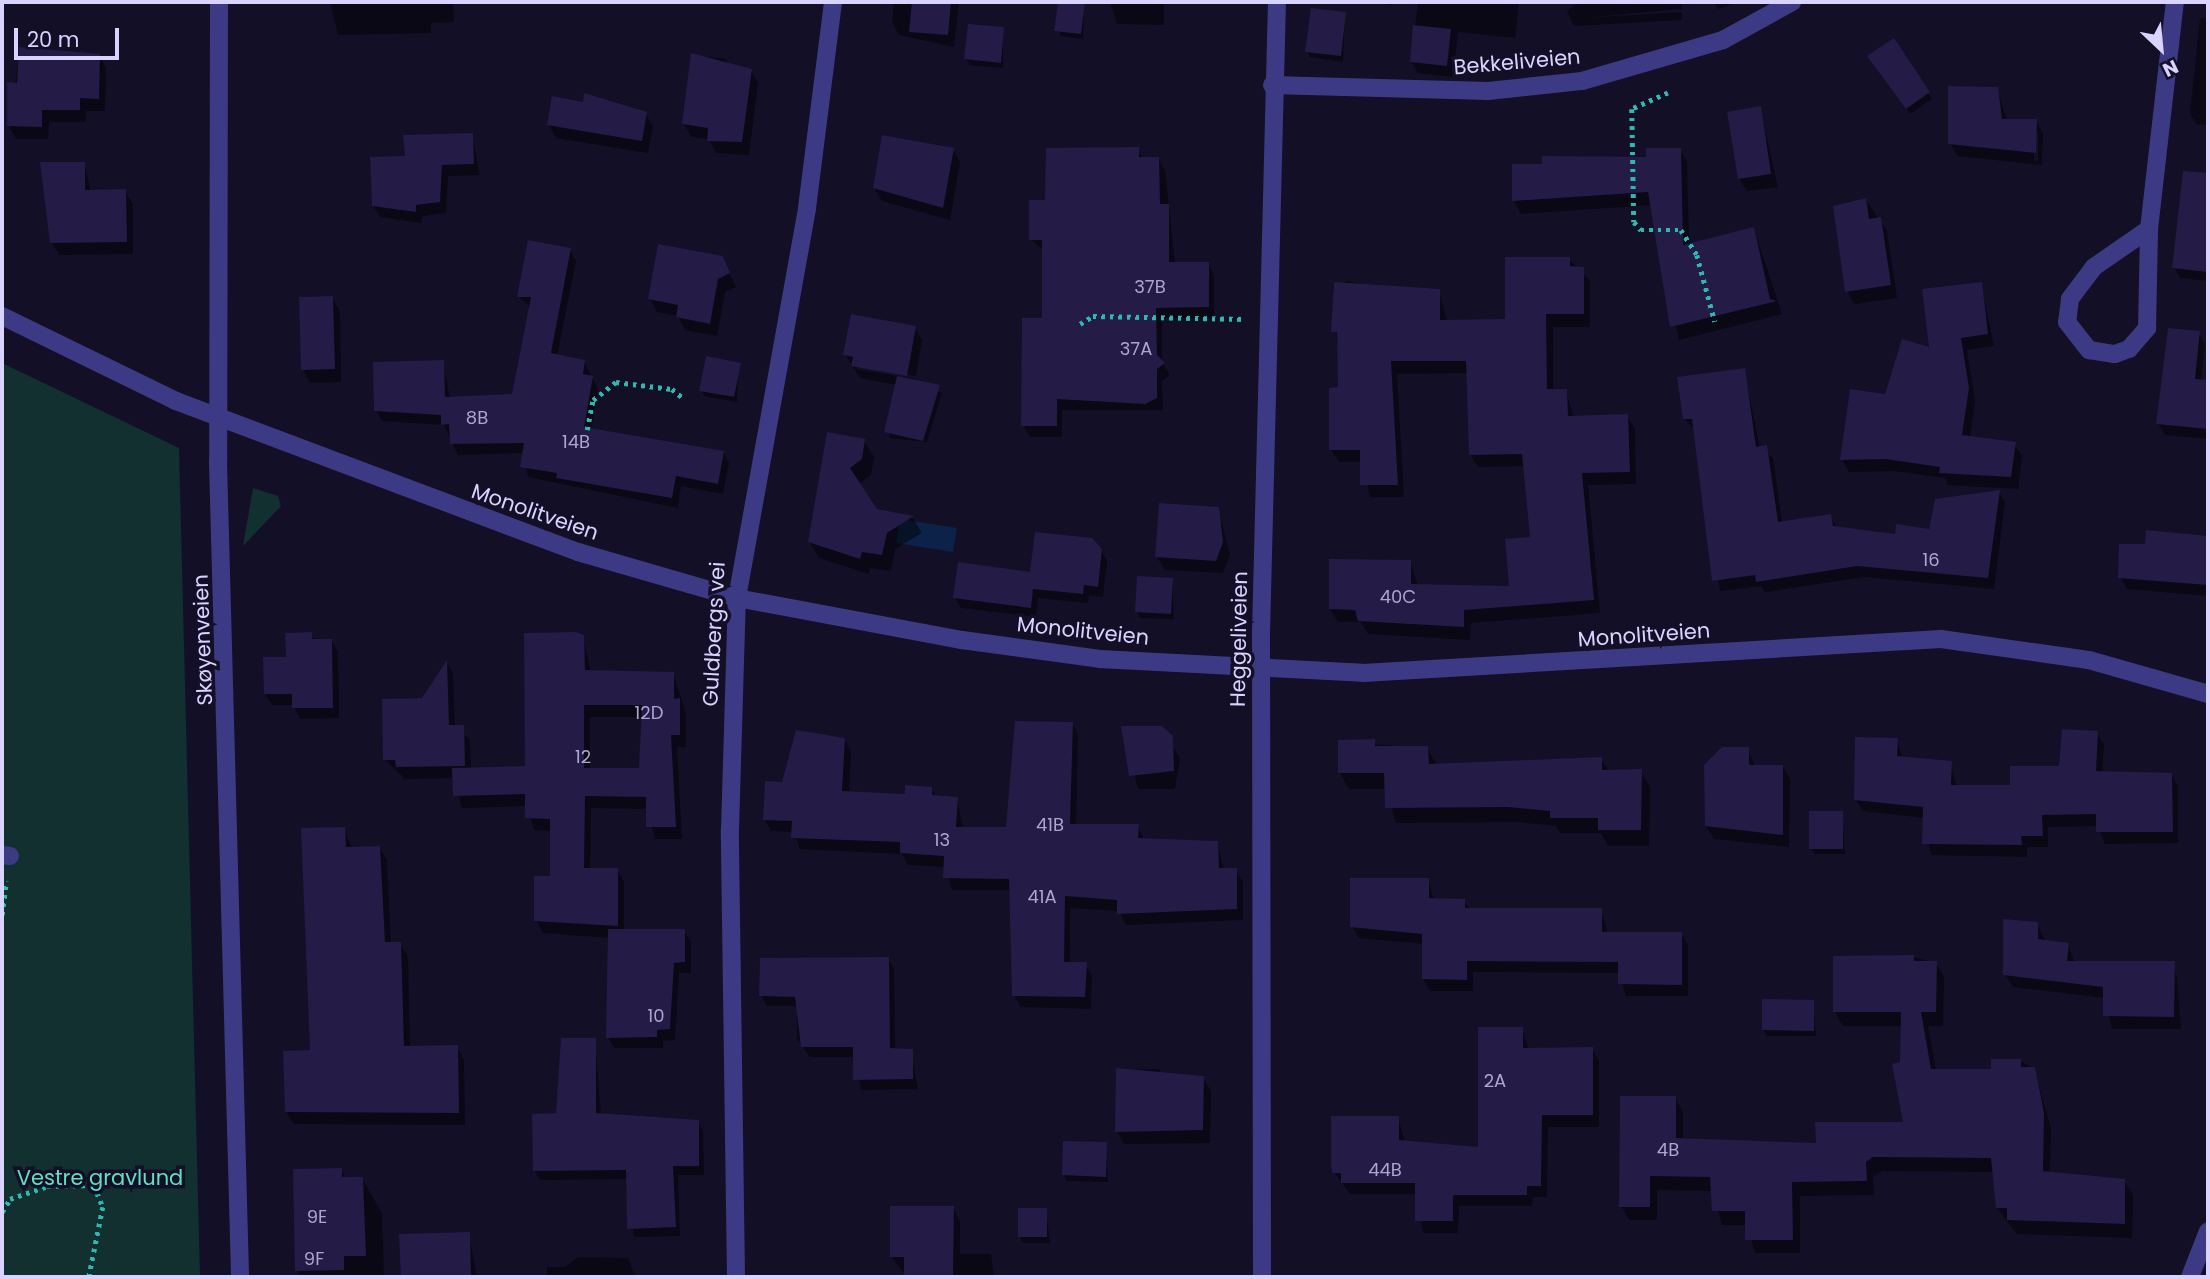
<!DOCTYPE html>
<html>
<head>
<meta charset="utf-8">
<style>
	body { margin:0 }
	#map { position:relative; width:2210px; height:1279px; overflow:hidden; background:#130f26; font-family:Poppins,sans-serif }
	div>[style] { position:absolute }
	.green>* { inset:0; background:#12302f }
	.water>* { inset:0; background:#0c2248 }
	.shadow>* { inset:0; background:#0007 }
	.building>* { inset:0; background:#241b47 }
	.path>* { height:4.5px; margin-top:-2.25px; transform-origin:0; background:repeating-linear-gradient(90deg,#2fb8b0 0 3.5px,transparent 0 8.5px) }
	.minor>* { height:18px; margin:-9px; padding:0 9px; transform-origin:9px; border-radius:9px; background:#3d3a85 }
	span { translate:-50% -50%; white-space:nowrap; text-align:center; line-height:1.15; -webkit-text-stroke:7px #130f26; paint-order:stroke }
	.number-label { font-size:18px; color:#aca6d1 }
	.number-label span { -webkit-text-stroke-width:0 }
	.street-label { font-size:21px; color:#d9d4ff }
	.park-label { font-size:21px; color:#5fe0c0 }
	.frame { position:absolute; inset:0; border:4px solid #d9d4ff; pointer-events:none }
	.north { position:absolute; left:2126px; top:14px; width:70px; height:70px; -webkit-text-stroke:5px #130f26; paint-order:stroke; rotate:154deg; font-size:19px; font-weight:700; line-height:28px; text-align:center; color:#d9d4ff }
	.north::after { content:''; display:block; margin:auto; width:24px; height:32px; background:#d9d4ff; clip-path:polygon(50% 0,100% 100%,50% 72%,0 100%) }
	.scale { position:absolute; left:14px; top:28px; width:105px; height:32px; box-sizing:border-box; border:4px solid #d9d4ff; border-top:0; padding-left:9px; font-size:21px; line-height:24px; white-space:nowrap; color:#d9d4ff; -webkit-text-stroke:5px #130f26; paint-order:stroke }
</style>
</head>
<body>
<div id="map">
	<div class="green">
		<div style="clip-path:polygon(2px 363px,179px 448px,200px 1277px,2px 1277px)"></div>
		<div style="clip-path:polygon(253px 488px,278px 496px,281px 506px,243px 546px)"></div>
	</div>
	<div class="water">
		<div style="clip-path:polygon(900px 519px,957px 528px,953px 552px,896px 543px)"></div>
	</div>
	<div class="shadow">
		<div style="clip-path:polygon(330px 2px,453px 2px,454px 22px,431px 23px,431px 33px,338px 35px)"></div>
		<div style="clip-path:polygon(894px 2px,959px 2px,954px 47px,899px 35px,892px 22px)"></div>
		<div style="clip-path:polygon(1060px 2px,1084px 4px,1083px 39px,1060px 36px)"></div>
		<div style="clip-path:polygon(1110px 2px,1164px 2px,1164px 25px,1117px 24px)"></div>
		<div style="clip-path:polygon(1367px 2px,1392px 2px,1392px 5px)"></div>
		<div style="clip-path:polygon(1418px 2px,1519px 2px,1515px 38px,1458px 32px,1453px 77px,1418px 73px,1411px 62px)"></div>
		<div style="clip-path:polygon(1579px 2px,1682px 2px,1682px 9px,1582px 18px,1682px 12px,1682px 20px,1574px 26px,1567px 11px)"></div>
		<div style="clip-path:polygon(1714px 2px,1738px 2px,1718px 9px)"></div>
		<div style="clip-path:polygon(1345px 14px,1343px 62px,1310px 57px,1307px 51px)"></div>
		<div style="clip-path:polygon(2200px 18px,2208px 19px,2208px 125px,2196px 124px,2190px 113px)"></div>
		<div style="clip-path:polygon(1003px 29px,1003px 68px,970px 65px,966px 59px)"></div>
		<div style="clip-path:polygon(1893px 40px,1932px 99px,1910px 114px,1872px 62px)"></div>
		<div style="clip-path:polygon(20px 49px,99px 55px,106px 68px,105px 111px,86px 111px,86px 122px,49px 122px,48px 139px,16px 139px,9px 126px)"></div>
		<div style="clip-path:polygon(693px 55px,726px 59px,731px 68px,750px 70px,758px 83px,749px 155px,716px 153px,709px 139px,691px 137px,684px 124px)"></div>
		<div style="clip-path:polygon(evenodd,1997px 88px,2007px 121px,2036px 121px,2043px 134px,2042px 165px,1958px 156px,1950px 143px,1997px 88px,2035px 132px,2038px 132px,2038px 161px,2034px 161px,2035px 132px)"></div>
		<div style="clip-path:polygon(1760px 108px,1778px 187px,1747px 191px,1739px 179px)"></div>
		<div style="clip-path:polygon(645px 113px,653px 126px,648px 153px,556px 138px,549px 125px)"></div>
		<div style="clip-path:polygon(472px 135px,480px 175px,448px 176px,446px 213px,422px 216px,422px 223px,380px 217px,373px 206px,407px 158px)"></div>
		<div style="clip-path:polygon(1138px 149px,1143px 159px,1158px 159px,1165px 170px,1175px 263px,1208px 263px,1214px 275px,1214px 318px,1162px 318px,1162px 363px,1170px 375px,1162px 381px,1163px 410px,1062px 410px,1062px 437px,1030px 437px,1023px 425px,1044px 319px,1044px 251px,1031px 239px,1047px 202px)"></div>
		<div style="clip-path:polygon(1680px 149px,1687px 162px,1689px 245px,1754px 229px,1782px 314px,1679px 340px,1651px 205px,1521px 214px,1514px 201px)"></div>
		<div style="clip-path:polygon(953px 150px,960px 162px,950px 220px,882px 201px,874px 188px)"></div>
		<div style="clip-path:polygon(84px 164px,91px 191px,125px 191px,133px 204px,133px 254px,59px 255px,51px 242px)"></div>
		<div style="clip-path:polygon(2185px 173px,2208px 175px,2208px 281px,2180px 278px,2174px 267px)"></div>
		<div style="clip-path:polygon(1866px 200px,1887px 231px,1897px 298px,1854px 304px,1847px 291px)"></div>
		<div style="clip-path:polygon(570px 250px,576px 261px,557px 356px,584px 362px,598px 389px,591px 430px,723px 452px,729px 463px,723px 494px,681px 486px,678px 508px,528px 477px,524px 453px,458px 455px,444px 425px,382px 421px,376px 410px,443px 362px,450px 399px,513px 396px,531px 307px,519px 297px)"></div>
		<div style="clip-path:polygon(722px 258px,736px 287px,725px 292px,717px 336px,685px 330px,678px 316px,657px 312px,650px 299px)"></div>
		<div style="clip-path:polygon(1569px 259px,1590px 281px,1590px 327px,1553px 327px,1553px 391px,1566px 391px,1574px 417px,1627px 416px,1635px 429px,1636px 484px,1588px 485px,1600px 613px,1471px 623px,1470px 640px,1368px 634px,1361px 622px,1338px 622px,1330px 609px,1410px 562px,1418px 585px,1511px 588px,1532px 539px,1525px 466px,1478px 467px,1470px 454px,1468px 373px,1397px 374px,1404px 497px,1370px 497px,1362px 462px,1339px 462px,1331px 450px,1340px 389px,1333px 286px,1348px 281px,1390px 291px,1439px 291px,1447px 321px,1506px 320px)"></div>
		<div style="clip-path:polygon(1981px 284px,1994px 346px,1967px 350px,1975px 401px,1970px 438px,2014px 444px,2022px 456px,2018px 489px,1948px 485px,1945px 478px,1894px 471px,1849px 472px,1842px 460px,1886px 396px)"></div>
		<div style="clip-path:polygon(332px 298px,340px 311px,341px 382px,310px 383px,303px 370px)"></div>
		<div style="clip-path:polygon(evenodd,915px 328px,922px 340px,915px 381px,942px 393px,927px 442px,889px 438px,897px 385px,860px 378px,845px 354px,915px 328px,857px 365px,916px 376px,915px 379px,857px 369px,857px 365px)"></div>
		<div style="clip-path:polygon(2199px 333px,2205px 344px,2201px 381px,2208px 382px,2208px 439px,2165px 435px,2158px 424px)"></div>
		<div style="clip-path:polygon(739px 364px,737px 402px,704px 396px,701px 390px)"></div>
		<div style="clip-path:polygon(1744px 370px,1760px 448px,1773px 458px,1782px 523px,1830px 516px,1837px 528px,1896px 536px,1930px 531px,1999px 492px,2005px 503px,1994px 589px,1864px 577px,1765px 592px,1761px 586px,1720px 591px,1695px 430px,1684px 418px)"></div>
		<div style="clip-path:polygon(864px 441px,874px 457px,871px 475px,859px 484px,876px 511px,913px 518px,922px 533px,895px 549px,891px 571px,870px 568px,869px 574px,819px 558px,809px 541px)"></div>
		<div style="clip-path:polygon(1218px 508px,1230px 555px,1223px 573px,1165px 570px,1157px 557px)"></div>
		<div style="clip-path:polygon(2148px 532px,2208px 538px,2208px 596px,2127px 589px,2120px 577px,2146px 546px)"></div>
		<div style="clip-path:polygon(1101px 550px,1107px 561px,1103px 597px,1089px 595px,1088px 603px,1038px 598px,1036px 617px,961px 608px,955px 598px)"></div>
		<div style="clip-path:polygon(1172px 580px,1174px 619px,1140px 618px,1137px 612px)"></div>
		<div style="clip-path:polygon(287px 635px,331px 640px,338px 652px,339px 718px,300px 719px,293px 705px,272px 705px,265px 694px,288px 659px)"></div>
		<div style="clip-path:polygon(evenodd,583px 637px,591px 672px,673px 673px,686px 713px,686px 747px,677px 747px,682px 839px,655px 839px,648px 809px,591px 808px,590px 869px,617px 869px,624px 882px,624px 931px,684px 931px,691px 942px,691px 973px,679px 973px,675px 1040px,663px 1041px,663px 1048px,614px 1048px,608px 1037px,610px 938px,543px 933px,536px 920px,551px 877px,552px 831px,534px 830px,527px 806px,462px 808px,454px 778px,405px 779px,385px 759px,447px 663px,453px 674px,455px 727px,470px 740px,471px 769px,526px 767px,583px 637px,590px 717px,643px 717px,641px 770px,590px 770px,590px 717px)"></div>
		<div style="clip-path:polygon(1072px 723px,1078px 735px,1076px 826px,1138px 826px,1144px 840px,1217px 842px,1224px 870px,1236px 870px,1243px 882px,1243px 920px,1126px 925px,1119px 911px,1070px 908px,1070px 964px,1085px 964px,1092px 976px,1091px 1009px,1021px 1007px,1014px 995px,1011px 890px,952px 890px,946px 867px,908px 865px,902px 854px,800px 849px,794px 832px,771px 831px,764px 819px,784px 784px,844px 739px,851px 751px,849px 793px,907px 796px,931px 788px,936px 797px,957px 798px,963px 829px,1008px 829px)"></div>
		<div style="clip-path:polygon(1123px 728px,1161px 728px,1180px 758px,1175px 789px,1138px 789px)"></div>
		<div style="clip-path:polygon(2097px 733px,2104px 745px,2102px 773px,2171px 774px,2178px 786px,2178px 843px,2105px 844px,2098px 826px,2048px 827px,2048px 847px,2027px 847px,2027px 857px,1931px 855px,1924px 818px,1863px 811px,1856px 800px,1897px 740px,1903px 759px,1950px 763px,1957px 787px,2012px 786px,2061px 767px)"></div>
		<div style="clip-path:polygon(1340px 742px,1427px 748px,1437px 765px,1601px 759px,1609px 771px,1641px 771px,1650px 787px,1649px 846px,1608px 846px,1601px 833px,1560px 833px,1556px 826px,1518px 822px,1396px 823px,1386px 789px,1349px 789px,1340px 773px)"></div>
		<div style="clip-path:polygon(1748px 749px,1755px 767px,1782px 766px,1790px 779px,1789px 847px,1714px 839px,1706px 826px)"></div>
		<div style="clip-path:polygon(1842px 812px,1845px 854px,1815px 854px,1811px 849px)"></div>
		<div style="clip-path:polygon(344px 829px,352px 848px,379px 848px,387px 860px,391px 944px,400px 944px,408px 957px,410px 1048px,457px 1047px,464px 1060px,465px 1125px,294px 1124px,286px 1112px,312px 1052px)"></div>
		<div style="clip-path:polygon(1428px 880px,1434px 900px,1464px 901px,1470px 910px,1601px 910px,1608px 934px,1681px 933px,1688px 945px,1688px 996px,1626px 996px,1619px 973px,1473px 972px,1473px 991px,1430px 991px,1423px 979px,1424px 944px,1359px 938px,1352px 926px)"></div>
		<div style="clip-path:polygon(2037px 924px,2045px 941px,2068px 945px,2075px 963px,2169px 963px,2177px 976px,2181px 1029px,2112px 1029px,2105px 998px,2013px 987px,2005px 975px)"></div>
		<div style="clip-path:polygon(1913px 957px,1936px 963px,1944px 977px,1943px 1026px,1928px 1026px,1936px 1070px,1993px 1070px,2020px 1061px,2034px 1069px,2051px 1128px,2050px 1173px,2124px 1181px,2133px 1195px,2132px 1238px,2017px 1234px,1997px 1208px,1994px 1172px,1882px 1171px,1873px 1177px,1874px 1195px,1800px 1196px,1800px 1253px,1755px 1253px,1747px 1225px,1722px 1225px,1713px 1191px,1657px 1190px,1657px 1220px,1629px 1220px,1621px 1206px,1675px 1098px,1683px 1112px,1683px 1140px,1817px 1145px,1905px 1123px,1902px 1026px,1843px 1026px,1835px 1012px)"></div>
		<div style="clip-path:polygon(888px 958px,894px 969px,895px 1050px,911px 1051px,918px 1089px,861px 1090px,855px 1057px,810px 1057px,797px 1039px,797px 1006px,767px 1006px,761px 995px)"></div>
		<div style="clip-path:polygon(1813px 1001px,1816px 1036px,1767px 1036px,1763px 1030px)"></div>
		<div style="clip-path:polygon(1522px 1029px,1529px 1049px,1592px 1049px,1599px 1061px,1599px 1127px,1548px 1127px,1547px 1197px,1533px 1197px,1532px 1206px,1459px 1206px,1458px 1233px,1423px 1233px,1417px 1194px,1350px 1194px,1334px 1172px,1398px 1117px,1405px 1143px,1480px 1149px)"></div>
		<div style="clip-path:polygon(595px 1040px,601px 1115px,698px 1122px,703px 1131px,704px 1175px,678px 1175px,680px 1236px,634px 1237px,628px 1179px,540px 1180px,535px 1171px)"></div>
		<div style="clip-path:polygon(1159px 1069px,1163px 1076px,1203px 1078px,1211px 1091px,1210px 1143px,1124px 1144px,1117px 1131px,1117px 1070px)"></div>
		<div style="clip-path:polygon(1106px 1144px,1108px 1182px,1067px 1181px,1064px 1175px)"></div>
		<div style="clip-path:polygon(341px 1169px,346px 1179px,362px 1178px,382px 1213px,384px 1277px,301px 1277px,297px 1271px)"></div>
		<div style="clip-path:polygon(953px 1208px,960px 1221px,960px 1254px,991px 1254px,994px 1277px,907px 1277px,891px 1256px)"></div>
		<div style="clip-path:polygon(1046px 1209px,1050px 1243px,1023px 1243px,1020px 1237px)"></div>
		<div style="clip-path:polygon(469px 1234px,477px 1277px,402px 1277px,401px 1235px)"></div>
		<div style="clip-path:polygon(578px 1257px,628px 1258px,635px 1277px,547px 1277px,547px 1267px,565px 1267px)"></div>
	</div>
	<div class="building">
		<div style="clip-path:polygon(912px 2px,951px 2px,948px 35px,909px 32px)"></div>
		<div style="clip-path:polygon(1058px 2px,1085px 2px,1081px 34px,1054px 31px)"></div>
		<div style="clip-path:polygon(1311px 8px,1346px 12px,1341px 56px,1305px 52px)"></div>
		<div style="clip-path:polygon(968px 24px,1004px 27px,1001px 63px,964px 59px)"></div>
		<div style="clip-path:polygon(1413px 25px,1451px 29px,1447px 66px,1410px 62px)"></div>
		<div style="clip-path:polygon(1894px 38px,1930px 92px,1906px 109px,1867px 56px)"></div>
		<div style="clip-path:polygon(19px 47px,100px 54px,99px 99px,80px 98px,80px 110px,42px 110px,42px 127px,7px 126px,7px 82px,17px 83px)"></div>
		<div style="clip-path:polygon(691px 53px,752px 69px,742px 142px,707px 141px,708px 128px,682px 124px)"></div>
		<div style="clip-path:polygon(1948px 86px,1998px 87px,2002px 119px,2037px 119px,2036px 153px,1948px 144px)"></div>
		<div style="clip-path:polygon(584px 93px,647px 112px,642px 141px,547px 125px,552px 96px,583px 102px)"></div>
		<div style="clip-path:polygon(1761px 106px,1771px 174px,1738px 179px,1727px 112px)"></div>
		<div style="clip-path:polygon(473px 133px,474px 164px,442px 165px,440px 202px,416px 205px,416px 212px,372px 206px,370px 157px,405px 156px,403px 135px)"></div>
		<div style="clip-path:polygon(882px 135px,954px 148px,943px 208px,873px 188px)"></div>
		<div style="clip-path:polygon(1139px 147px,1139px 157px,1159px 157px,1160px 204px,1169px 204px,1169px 262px,1209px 262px,1209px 307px,1156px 308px,1157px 355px,1165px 363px,1157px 369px,1157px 398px,1145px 404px,1057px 399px,1057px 426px,1021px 426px,1022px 318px,1042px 318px,1042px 240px,1029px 240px,1029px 200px,1045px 200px,1046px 148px)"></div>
		<div style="clip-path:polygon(1646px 148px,1681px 148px,1683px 245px,1754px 227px,1770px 299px,1777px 301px,1670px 327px,1648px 192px,1512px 201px,1512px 164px,1542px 164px,1542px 156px,1646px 157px)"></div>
		<div style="clip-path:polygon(40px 162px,85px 162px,85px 190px,126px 189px,127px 242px,50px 243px)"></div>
		<div style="clip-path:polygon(2183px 171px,2208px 173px,2208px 272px,2172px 268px)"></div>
		<div style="clip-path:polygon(1866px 198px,1869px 219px,1881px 217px,1891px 285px,1845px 292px,1833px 206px)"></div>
		<div style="clip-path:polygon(528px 240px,571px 248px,551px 353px,585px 360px,583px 374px,593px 376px,584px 427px,724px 451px,718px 484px,676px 476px,672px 498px,556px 478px,557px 473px,520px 467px,524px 443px,450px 444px,449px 424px,441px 425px,441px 415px,374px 411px,373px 362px,444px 360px,445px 397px,512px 394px,531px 297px,517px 297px)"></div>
		<div style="clip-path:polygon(658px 244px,723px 256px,730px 273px,718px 279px,710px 324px,676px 317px,678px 305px,648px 299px)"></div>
		<div style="clip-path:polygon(1505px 257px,1570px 257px,1570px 266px,1584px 267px,1584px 314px,1546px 314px,1547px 389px,1567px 389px,1568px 416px,1628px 414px,1630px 472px,1582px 473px,1594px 600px,1464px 610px,1464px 627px,1358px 621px,1355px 610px,1329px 609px,1329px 559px,1411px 560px,1411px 584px,1509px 586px,1505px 539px,1530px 537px,1522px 454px,1469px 455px,1466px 361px,1391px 361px,1398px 485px,1360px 485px,1360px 450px,1329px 450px,1329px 388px,1338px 387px,1337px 332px,1331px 332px,1334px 282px,1440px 289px,1440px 320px,1505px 319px)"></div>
		<div style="clip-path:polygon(1982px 282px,1988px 334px,1961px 338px,1969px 388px,1962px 435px,2016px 442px,2011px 477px,1939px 473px,1940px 467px,1886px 459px,1840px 460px,1850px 389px,1885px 394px,1902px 339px,1929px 347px,1922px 289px)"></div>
		<div style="clip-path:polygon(333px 296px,335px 369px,301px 370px,299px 297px)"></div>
		<div style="clip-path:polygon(851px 314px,916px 326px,907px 376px,851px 366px,853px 357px,843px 355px)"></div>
		<div style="clip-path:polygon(2168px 328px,2200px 331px,2195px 379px,2208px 380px,2208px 429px,2156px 424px)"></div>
		<div style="clip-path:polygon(706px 356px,741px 363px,734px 397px,699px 391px)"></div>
		<div style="clip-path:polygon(1745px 368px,1756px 447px,1767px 445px,1778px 522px,1831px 514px,1833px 526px,1895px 534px,1896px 524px,1929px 529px,1935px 499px,2000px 490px,1988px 578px,1857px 566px,1756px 582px,1755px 575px,1712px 581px,1692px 419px,1683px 419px,1677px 377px)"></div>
		<div style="clip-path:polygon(897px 376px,940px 385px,923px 441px,884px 432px)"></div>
		<div style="clip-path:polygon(827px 432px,865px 439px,862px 459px,850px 468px,877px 509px,914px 516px,887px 533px,882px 555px,862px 552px,860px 559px,808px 542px)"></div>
		<div style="clip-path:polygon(1159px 503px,1219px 507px,1223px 542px,1216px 561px,1155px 557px)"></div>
		<div style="clip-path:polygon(2146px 530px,2208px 536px,2208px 585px,2118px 578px,2119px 544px,2145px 544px)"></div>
		<div style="clip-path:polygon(1035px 532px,1092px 538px,1102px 549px,1098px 587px,1084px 585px,1083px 594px,1033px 589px,1031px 608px,953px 598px,958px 562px,1030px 572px)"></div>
		<div style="clip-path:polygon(1137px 576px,1173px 578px,1171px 614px,1135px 612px)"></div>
		<div style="clip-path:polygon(312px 632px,312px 639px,332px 639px,333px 708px,292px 708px,292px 694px,264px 694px,263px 657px,286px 657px,285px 633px)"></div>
		<div style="clip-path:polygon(evenodd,576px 632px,584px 635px,585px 670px,674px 672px,674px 699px,680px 698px,680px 735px,671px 735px,676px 827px,646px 827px,646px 797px,585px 796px,584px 868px,618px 868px,618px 926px,534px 921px,534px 876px,550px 876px,550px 819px,525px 818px,525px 794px,453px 796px,452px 768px,525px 766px,524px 633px,576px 632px,584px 705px,642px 705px,639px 768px,584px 768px,584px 705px)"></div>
		<div style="clip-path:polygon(447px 660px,449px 725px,464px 725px,465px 766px,396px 767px,395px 760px,383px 760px,382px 699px,422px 698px)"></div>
		<div style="clip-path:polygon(1015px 721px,1073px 722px,1070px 824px,1139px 824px,1138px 838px,1218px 841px,1219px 868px,1237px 868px,1237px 909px,1117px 914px,1117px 900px,1065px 896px,1064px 962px,1087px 962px,1085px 997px,1012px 996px,1009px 879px,943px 878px,944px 856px,900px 853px,900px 842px,791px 838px,792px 821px,763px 820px,765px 781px,782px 782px,796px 730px,845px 738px,842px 791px,905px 794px,905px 785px,932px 787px,932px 795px,958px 797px,956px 827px,1006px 827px)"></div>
		<div style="clip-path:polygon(1121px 726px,1162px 726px,1173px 736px,1174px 771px,1129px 776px)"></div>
		<div style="clip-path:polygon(2062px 729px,2098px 731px,2096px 771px,2172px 773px,2173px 832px,2096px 832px,2096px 814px,2042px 815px,2043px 836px,2021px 836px,2022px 845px,1922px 844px,1923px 807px,1854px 800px,1855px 737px,1898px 738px,1897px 756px,1952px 761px,1951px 785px,2010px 785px,2010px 766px,2059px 766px)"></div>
		<div style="clip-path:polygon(1375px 739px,1375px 746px,1428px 746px,1429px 764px,1602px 757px,1602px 770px,1642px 769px,1641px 830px,1598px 830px,1598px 818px,1550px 818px,1550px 811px,1508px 807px,1385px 808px,1384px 773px,1338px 773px,1338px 740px)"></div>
		<div style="clip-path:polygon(1722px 747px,1749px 747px,1749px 765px,1783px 765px,1783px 835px,1705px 826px,1704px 765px)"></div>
		<div style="clip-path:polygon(1809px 811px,1843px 811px,1843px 849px,1809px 849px)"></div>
		<div style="clip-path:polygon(345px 827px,346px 847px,380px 846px,385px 942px,401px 942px,404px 1046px,458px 1045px,459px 1113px,285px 1112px,283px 1051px,310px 1050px,301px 828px)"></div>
		<div style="clip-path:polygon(1350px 878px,1429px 878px,1429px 898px,1465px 899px,1465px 908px,1602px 908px,1602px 932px,1682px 932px,1682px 985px,1618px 984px,1618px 962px,1467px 961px,1467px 980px,1422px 979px,1422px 934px,1350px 927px)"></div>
		<div style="clip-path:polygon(2003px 919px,2038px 922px,2038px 939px,2069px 943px,2067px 961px,2175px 961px,2174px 1017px,2103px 1016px,2103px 987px,2003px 975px)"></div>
		<div style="clip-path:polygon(608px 929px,685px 929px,685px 962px,674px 963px,670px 1029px,657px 1030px,657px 1037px,606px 1038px)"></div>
		<div style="clip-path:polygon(1914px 955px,1914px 961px,1937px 961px,1936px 1012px,1921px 1012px,1931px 1069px,1991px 1069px,1991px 1059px,2021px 1059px,2021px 1067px,2035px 1067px,2044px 1113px,2043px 1171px,2125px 1179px,2125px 1224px,2007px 1220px,2007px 1208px,1996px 1208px,1991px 1158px,1873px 1157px,1866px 1162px,1867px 1181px,1792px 1182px,1793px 1240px,1745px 1240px,1745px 1211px,1712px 1211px,1710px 1177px,1650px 1176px,1650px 1207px,1619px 1207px,1620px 1096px,1676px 1096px,1676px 1138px,1816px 1143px,1815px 1122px,1903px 1122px,1892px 1064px,1900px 1062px,1901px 1012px,1833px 1012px,1833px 956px)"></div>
		<div style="clip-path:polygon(889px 957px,890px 1048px,913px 1049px,913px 1079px,853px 1080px,853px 1047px,801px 1047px,795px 997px,759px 996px,760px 958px)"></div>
		<div style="clip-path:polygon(1762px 999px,1814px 1000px,1814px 1031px,1762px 1030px)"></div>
		<div style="clip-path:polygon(1478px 1027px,1523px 1027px,1523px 1048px,1593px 1047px,1593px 1115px,1542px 1115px,1541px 1186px,1527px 1186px,1527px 1195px,1453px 1195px,1453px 1221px,1415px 1221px,1415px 1183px,1341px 1183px,1341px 1173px,1332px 1173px,1331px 1165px,1331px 1116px,1399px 1116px,1399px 1140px,1478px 1147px)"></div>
		<div style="clip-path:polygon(561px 1038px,596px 1038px,596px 1113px,699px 1120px,699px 1166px,673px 1166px,676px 1227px,627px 1229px,626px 1170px,533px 1171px,532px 1114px,556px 1113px)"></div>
		<div style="clip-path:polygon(1116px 1068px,1204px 1076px,1203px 1130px,1115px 1132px)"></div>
		<div style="clip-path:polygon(1063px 1141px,1107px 1142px,1106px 1177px,1062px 1175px)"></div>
		<div style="clip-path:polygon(342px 1168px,342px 1177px,363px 1177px,366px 1256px,344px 1256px,344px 1270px,295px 1271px,293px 1169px)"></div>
		<div style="clip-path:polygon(890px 1206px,954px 1206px,953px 1276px,904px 1276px,904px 1257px,890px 1257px)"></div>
		<div style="clip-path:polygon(1018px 1208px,1047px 1208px,1047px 1237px,1018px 1237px)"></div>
		<div style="clip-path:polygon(470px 1232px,471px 1277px,401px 1277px,399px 1234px)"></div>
	</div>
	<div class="path">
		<div style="left:1668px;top:93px;width:39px;rotate:156deg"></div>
		<div style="left:1632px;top:109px;width:113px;rotate:89deg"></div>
		<div style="left:1634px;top:222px;width:11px;rotate:49deg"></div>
		<div style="left:1641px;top:230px;width:40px"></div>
		<div style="left:1681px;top:230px;width:30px;rotate:57deg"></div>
		<div style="left:1697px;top:255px;width:69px;rotate:75deg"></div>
		<div style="left:1080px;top:324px;width:15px;rotate:-32deg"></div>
		<div style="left:1093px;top:316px;width:152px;rotate:1.1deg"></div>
		<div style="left:587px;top:430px;width:31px;rotate:-79deg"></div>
		<div style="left:593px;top:400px;width:29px;rotate:-38deg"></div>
		<div style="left:616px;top:382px;width:56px;rotate:7.1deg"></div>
		<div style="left:672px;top:389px;width:14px;rotate:39deg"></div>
		<div style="left:2px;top:915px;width:34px;rotate:-83deg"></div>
		<div style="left:2px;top:1212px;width:15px;rotate:-58deg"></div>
		<div style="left:10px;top:1199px;width:39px;rotate:-19deg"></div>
		<div style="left:47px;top:1186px;width:47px;rotate:-1.2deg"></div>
		<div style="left:94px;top:1185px;width:24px;rotate:68deg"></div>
		<div style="left:103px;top:1207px;width:71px;rotate:101.3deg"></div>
	</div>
	<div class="minor">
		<div style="left:219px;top:2px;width:460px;rotate:90.1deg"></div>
		<div style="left:218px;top:462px;width:815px;rotate:88.45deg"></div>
		<div style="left:1272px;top:85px;width:216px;rotate:1.6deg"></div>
		<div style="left:1488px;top:91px;width:95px;rotate:-6.1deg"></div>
		<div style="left:1582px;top:81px;width:147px;rotate:-16.2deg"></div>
		<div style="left:1723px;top:40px;width:79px;rotate:-28.8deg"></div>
		<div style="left:2149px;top:229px;width:67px;rotate:145.4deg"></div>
		<div style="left:2094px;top:267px;width:40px;rotate:127deg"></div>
		<div style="left:2070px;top:299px;width:23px;rotate:97deg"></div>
		<div style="left:2067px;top:322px;width:36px;rotate:52deg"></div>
		<div style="left:2089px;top:350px;width:26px;rotate:9deg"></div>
		<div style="left:2115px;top:354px;width:15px;rotate:-20deg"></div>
		<div style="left:2129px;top:349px;width:28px;rotate:-49deg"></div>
		<div style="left:2147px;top:328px;width:99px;rotate:-88.8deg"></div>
		<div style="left:2149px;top:229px;width:228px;rotate:-83.5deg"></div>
		<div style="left:2px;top:316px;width:194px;rotate:26deg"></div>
		<div style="left:176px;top:401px;width:429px;rotate:20.6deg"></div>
		<div style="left:578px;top:552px;width:166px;rotate:16.1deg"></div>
		<div style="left:737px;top:598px;width:229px;rotate:10.6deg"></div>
		<div style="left:962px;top:640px;width:139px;rotate:7.8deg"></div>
		<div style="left:1100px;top:659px;width:263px;rotate:3deg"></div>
		<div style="left:1363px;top:673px;width:579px;rotate:-3.37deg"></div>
		<div style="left:1941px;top:639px;width:149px;rotate:8.1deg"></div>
		<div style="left:2089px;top:660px;width:124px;rotate:15.9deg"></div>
		<div style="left:2px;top:855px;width:8px;rotate:7deg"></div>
		<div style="left:736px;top:1277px;width:447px;rotate:-90.8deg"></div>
		<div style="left:730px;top:830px;width:232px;rotate:-88.3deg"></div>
		<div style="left:737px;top:598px;width:396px;rotate:-79.8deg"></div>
		<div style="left:807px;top:208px;width:208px;rotate:-82.8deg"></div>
		<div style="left:1262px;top:1277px;width:644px;rotate:-90.09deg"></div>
		<div style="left:1261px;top:633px;width:631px;rotate:-88.55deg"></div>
		<div style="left:2190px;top:1277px;width:49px;rotate:-68.6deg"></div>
	</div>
	<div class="number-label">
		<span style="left:1150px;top:287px">37B</span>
		<span style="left:1136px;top:349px">37A</span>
		<span style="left:477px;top:418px">8B</span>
		<span style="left:576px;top:442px">14B</span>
		<span style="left:1931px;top:560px">16</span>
		<span style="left:1398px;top:597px">40C</span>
		<span style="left:649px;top:713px">12D</span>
		<span style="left:583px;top:757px">12</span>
		<span style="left:1050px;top:825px">41B</span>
		<span style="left:942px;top:840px">13</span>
		<span style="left:1042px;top:897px">41A</span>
		<span style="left:656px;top:1016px">10</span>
		<span style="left:1495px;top:1081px">2A</span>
		<span style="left:1668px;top:1150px">4B</span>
		<span style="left:1385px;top:1170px">44B</span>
		<span style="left:317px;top:1217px">9E</span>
		<span style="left:314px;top:1259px">9F</span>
	</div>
	<div class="street-label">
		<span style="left:1517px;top:62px;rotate:-5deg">Bekkeliveien</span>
		<span style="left:535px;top:512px;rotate:19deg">Monolitveien</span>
		<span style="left:1083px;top:631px;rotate:6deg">Monolitveien</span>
		<span style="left:714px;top:634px;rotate:-87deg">Guldbergs vei</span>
		<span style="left:1644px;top:635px;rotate:-4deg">Monolitveien</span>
		<span style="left:1239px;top:639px;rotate:-89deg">Heggeliveien</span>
		<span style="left:203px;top:640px;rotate:-92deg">Skøyenveien</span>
	</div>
	<div class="park-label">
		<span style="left:100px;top:1178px">Vestre gravlund</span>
	</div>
	<div class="frame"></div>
	<div class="north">N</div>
	<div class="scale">20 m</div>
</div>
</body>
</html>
